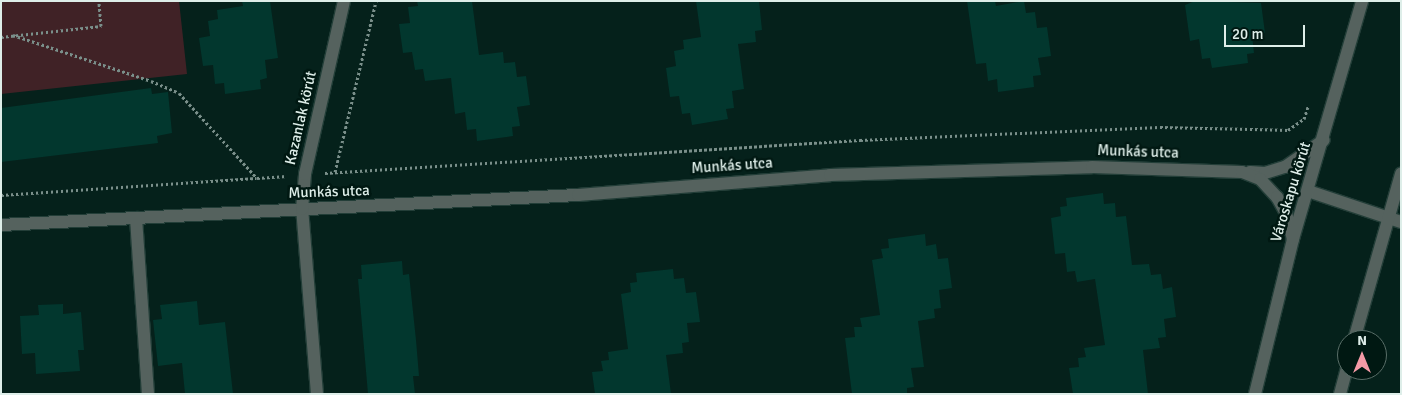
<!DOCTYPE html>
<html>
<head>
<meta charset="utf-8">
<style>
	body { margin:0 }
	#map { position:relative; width:1402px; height:395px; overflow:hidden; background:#05211b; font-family:Signika,sans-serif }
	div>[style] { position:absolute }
	.green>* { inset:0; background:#402226 }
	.building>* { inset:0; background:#02372e }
	.path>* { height:3px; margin-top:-1.5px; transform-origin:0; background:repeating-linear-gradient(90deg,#7a8f8a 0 2.5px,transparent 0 5px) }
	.roads { filter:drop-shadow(1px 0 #233e38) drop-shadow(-1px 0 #233e38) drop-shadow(0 1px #233e38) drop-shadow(0 -1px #233e38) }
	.street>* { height:12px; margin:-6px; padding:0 6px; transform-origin:6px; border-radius:6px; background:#55625e }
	span { translate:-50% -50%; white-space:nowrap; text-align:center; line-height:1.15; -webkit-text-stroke:5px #001812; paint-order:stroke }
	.street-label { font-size:15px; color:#deeee9 }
	.frame { position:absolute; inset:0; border:2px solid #deeee9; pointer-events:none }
	.north { position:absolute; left:1337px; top:330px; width:50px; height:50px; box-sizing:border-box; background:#001812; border:1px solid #596e68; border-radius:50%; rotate:0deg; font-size:14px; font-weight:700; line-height:20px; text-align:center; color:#deeee9 }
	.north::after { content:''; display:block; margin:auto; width:18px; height:22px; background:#f49aa6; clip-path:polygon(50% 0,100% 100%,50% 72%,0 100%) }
	.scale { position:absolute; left:1224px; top:25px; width:81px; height:22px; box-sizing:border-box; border:2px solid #deeee9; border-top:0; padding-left:6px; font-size:15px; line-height:18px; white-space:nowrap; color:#deeee9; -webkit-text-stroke:4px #001812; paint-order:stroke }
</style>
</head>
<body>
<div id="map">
	<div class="green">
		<div style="clip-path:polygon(1px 1px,179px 1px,187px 74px,1px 94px)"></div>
	</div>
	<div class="building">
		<div style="clip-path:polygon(242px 1px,270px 1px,278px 58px,265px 60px,267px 78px,260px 80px,261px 89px,225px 94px,224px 83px,215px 84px,213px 65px,203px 66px,199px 38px,210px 36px,208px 21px,218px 19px,217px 10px,243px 6px)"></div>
		<div style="clip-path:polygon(417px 1px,472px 1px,479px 55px,503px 52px,504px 63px,515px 62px,517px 77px,526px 76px,530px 105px,517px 107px,520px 126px,512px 127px,513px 136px,477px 141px,476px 129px,467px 130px,465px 112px,455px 114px,451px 78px,425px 81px,423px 69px,415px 70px,412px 52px,403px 53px,399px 24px,410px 23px,408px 7px,418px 6px)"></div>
		<div style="clip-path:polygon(696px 1px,759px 1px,762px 30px,755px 31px,756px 42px,738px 44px,744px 89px,732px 91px,734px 108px,726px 109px,728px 119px,692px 125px,690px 113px,682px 114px,679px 96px,670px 97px,666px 68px,676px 66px,674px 51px,684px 49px,683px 40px,701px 37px)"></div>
		<div style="clip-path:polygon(967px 1px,995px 1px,996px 6px,1024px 1px,1026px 13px,1035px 12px,1037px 28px,1047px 27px,1051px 56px,1038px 58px,1041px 75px,1033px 76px,1034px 87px,998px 92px,997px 79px,988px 81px,986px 63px,976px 64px)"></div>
		<div style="clip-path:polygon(1195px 1px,1261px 3px,1265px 33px,1252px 35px,1254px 53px,1247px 54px,1248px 63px,1212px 68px,1210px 58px,1202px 59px,1199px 39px,1190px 41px,1185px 5px)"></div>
		<div style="clip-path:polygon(151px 88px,152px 94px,168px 92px,172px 133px,157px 136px,158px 143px,1px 162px,1px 108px)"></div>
		<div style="clip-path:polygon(1103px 193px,1104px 204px,1115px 203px,1116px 217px,1126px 216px,1132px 265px,1149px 264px,1151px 275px,1161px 274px,1163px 289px,1172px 287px,1176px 317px,1164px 319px,1166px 337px,1158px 338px,1160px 348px,1143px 350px,1148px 394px,1073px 394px,1069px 368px,1079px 367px,1078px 358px,1086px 357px,1084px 348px,1105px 345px,1095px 279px,1077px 282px,1075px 271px,1067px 272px,1065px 253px,1055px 254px,1051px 218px,1061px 216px,1060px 207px,1067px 206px,1066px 198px)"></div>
		<div style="clip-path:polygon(925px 234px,926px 246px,936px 244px,938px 259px,948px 258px,952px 288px,939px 290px,941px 308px,934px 309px,935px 318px,918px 321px,924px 367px,911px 368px,914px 387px,907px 388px,907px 394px,852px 394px,845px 338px,855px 337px,854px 327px,862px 327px,860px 318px,880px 315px,872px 260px,883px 258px,881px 249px,889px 248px,888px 239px)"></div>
		<div style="clip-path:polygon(402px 261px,403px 275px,409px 274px,416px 340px,419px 376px,413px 376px,415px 394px,368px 394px,358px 279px,362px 279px,361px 265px)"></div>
		<div style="clip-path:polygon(673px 269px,674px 279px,684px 278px,686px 293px,696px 292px,700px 322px,687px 323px,689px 342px,682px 343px,683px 353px,666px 355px,671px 394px,595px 394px,592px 372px,603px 371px,601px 361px,609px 360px,608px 352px,628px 349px,621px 294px,631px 292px,630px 283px,637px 282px,636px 273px)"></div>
		<div style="clip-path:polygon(197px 301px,199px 325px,225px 322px,233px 394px,185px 394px,182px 363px,158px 366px,153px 320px,162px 319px,160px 305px)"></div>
		<div style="clip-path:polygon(63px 304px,63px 314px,81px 312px,84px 350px,78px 350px,80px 371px,36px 374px,35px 353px,22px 354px,20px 316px,39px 315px,38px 305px)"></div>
	</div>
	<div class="path">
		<div style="left:13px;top:35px;width:145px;rotate:18.4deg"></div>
		<div style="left:151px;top:81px;width:30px;rotate:23deg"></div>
		<div style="left:179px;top:93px;width:115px;rotate:47.5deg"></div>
		<div style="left:257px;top:178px;width:30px;rotate:-4deg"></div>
		<div style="left:1px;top:37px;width:101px;rotate:-6.3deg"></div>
		<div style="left:101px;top:26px;width:25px;rotate:-95deg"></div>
		<div style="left:335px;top:172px;width:176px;rotate:-76.5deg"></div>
		<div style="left:325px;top:173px;width:536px;rotate:-3.53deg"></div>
		<div style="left:860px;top:140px;width:300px;rotate:-2.5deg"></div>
		<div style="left:1160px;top:127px;width:128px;rotate:1.3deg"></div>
		<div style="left:1288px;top:130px;width:19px;rotate:-35deg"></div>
		<div style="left:1304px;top:119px;width:13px;rotate:-72deg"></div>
		<div style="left:1px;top:195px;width:256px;rotate:-3.8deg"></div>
	</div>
	<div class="roads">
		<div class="street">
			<div style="left:1250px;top:172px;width:15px;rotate:4deg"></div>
			<div style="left:1265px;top:173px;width:21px;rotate:-17deg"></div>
			<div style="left:1285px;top:167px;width:47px;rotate:-34.7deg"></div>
			<div style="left:1308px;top:191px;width:98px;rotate:18.4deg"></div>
			<div style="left:136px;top:218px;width:176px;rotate:86.1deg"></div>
			<div style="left:1px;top:225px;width:578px;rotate:-2.98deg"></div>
			<div style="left:578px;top:195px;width:253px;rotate:-4.5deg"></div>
			<div style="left:830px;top:175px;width:262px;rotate:-1.7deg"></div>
			<div style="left:1092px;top:167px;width:150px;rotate:1.9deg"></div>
			<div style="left:1242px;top:172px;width:19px;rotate:21deg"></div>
			<div style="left:1260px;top:179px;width:25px;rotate:47deg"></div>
			<div style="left:1277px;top:197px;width:18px;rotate:61deg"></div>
			<div style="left:1286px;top:213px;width:27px;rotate:75deg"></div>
			<div style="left:1354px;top:340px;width:173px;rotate:-74.2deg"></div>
			<div style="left:317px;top:394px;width:186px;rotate:-94.6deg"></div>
			<div style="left:302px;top:209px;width:35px;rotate:-85deg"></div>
			<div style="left:305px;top:174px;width:177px;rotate:-77.3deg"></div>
			<div style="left:1255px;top:394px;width:160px;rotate:-76.2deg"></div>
			<div style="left:1293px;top:239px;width:248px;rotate:-73.8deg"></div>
			<div style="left:1340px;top:394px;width:28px;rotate:-75deg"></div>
		</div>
	</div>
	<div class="street-label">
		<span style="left:301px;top:118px;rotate:-77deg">Kazanlak körút</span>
		<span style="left:1138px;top:152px;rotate:2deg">Munkás utca</span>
		<span style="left:732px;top:166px;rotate:-4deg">Munkás utca</span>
		<span style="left:329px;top:192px;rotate:-2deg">Munkás utca</span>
		<span style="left:1291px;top:192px;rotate:-73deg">Városkapu körút</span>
	</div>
	<div class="frame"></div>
	<div class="north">N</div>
	<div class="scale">20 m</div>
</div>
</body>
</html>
